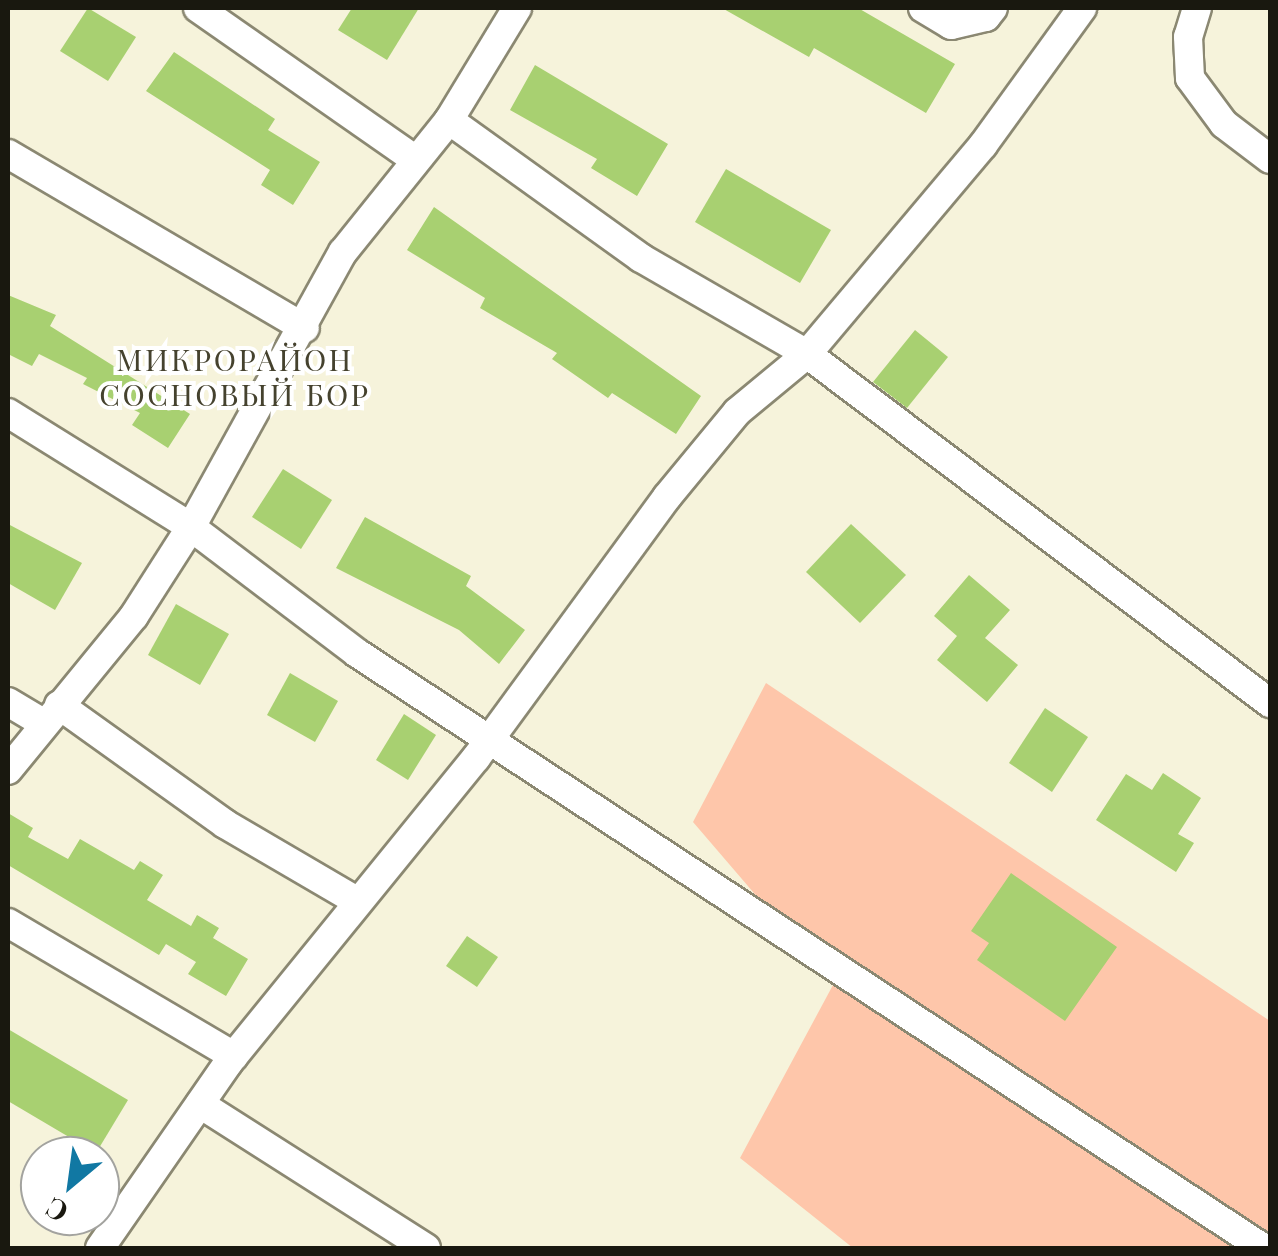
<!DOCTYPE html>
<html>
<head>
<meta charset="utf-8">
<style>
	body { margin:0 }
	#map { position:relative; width:1278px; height:1256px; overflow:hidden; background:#f6f3db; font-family:"Playfair Display",serif }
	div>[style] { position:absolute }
	.green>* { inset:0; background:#fec6aa }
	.building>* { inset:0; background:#a8d071 }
	.roads { filter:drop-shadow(2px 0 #8b8872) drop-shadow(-2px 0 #8b8872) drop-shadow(0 2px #8b8872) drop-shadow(0 -2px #8b8872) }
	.minor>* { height:28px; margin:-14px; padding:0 14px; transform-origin:14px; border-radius:14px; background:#fff }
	span { translate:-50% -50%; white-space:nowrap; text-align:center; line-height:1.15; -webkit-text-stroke:8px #fff; paint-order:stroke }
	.neighbourhood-label { font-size:30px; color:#45422e; letter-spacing:2.5px }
	.frame { position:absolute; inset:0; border:10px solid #19180f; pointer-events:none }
	.north { position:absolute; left:20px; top:1136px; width:100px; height:100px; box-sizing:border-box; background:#fff; border:2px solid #a3a39f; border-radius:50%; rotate:209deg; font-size:28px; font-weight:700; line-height:40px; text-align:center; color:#19180f }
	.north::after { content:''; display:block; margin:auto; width:35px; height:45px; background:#1178a3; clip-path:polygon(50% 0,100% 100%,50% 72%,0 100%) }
</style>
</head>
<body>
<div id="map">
	<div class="green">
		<div style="clip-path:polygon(766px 683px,1270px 1021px,1270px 1248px,853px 1248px,740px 1158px,833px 985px,693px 822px)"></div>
	</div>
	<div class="building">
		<div style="clip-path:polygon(88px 8px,136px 37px,108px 81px,60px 51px)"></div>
		<div style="clip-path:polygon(352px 8px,419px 8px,387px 60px,338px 30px)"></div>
		<div style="clip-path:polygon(722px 8px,858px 8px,955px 64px,926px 113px,814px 48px,809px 57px)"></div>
		<div style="clip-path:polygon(174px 52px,275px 119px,268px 130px,320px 162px,293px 205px,261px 185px,270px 170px,146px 91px)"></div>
		<div style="clip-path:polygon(535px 65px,668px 144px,637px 196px,591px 168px,597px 159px,510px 110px)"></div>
		<div style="clip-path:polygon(726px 169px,831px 230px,800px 283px,695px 222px)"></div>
		<div style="clip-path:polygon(434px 207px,701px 396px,676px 434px,612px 393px,608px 398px,552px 359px,557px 353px,480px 308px,485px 298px,407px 250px)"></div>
		<div style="clip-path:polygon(8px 295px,56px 315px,50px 326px,190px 414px,168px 448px,132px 425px,140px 413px,83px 384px,87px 378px,39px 354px,32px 366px,8px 354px)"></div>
		<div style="clip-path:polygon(915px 330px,948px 357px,907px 408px,873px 382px)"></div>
		<div style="clip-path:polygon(283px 469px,332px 500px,301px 549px,252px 517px)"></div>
		<div style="clip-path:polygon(365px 517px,471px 576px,466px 586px,525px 630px,499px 664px,459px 630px,336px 568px)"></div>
		<div style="clip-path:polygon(8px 524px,82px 563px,55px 610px,8px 583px)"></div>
		<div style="clip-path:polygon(851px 524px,906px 575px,860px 623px,806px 572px)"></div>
		<div style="clip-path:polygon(969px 575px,1010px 610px,985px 638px,1018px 665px,987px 702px,937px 660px,957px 636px,934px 616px)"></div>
		<div style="clip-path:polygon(176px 604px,229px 634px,200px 685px,148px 655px)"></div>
		<div style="clip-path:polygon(290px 673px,338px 701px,315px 742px,267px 715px)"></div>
		<div style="clip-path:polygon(1045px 708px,1088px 737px,1052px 792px,1009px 763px)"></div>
		<div style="clip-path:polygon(404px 714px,436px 735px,408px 780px,376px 760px)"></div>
		<div style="clip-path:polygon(1163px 773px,1201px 798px,1178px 834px,1194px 843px,1176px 872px,1096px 820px,1126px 774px,1152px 790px)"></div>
		<div style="clip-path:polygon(8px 813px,33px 828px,28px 837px,68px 859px,80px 839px,134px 870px,140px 861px,163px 875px,147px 900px,191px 926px,197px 915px,219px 928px,213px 938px,248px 959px,226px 996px,188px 974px,196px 962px,166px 944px,159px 955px,8px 865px)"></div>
		<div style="clip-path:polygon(1011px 873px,1117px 947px,1065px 1021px,977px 960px,989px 943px,971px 931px)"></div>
		<div style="clip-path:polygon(467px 936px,498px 957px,477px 987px,446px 966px)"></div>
		<div style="clip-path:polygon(8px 1029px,128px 1100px,96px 1153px,8px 1101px)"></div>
	</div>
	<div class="roads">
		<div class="minor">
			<div style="left:198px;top:8px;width:262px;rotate:34.9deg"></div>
			<div style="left:923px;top:8px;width:33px;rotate:31deg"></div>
			<div style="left:951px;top:25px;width:36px;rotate:-13deg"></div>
			<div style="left:986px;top:17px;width:11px;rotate:-52deg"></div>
			<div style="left:1197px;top:8px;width:30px;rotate:107deg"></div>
			<div style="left:1188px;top:37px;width:41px;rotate:87.2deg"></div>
			<div style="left:1190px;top:78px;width:57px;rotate:53.5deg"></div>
			<div style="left:1224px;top:124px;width:58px;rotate:37.3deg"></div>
			<div style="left:449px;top:120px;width:236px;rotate:35.7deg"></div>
			<div style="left:641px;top:258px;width:192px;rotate:30deg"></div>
			<div style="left:807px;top:354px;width:580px;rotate:37.01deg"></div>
			<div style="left:8px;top:154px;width:344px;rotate:30.4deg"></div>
			<div style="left:8px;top:413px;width:216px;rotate:31.9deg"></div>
			<div style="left:191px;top:527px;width:208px;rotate:37.2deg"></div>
			<div style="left:357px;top:653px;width:1084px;rotate:33.29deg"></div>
			<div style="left:8px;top:702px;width:41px;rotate:31deg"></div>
			<div style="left:59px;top:705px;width:204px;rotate:35.6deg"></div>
			<div style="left:225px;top:824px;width:153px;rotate:30.3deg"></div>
			<div style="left:8px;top:770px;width:199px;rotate:-50.7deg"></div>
			<div style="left:134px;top:616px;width:106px;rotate:-57.4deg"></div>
			<div style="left:191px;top:527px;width:314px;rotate:-61.1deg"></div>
			<div style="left:343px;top:252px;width:169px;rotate:-51.2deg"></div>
			<div style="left:449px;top:120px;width:131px;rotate:-58.7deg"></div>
			<div style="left:8px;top:923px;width:262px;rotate:30.5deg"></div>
			<div style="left:200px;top:1104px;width:268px;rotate:32.5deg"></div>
			<div style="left:100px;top:1248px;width:225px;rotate:-55.3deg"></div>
			<div style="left:228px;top:1063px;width:393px;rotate:-50.9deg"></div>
			<div style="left:476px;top:758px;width:323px;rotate:-53.8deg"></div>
			<div style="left:667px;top:497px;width:110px;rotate:-50.5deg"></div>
			<div style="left:737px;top:412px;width:91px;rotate:-39.6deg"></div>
			<div style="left:807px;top:354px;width:273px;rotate:-49.9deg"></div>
			<div style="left:983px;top:145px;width:169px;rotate:-54.1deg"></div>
		</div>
	</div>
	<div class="neighbourhood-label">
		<span style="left:235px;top:376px">МИКРОРАЙОН<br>СОСНОВЫЙ БОР</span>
	</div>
	<div class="frame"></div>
	<div class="north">С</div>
</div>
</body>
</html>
